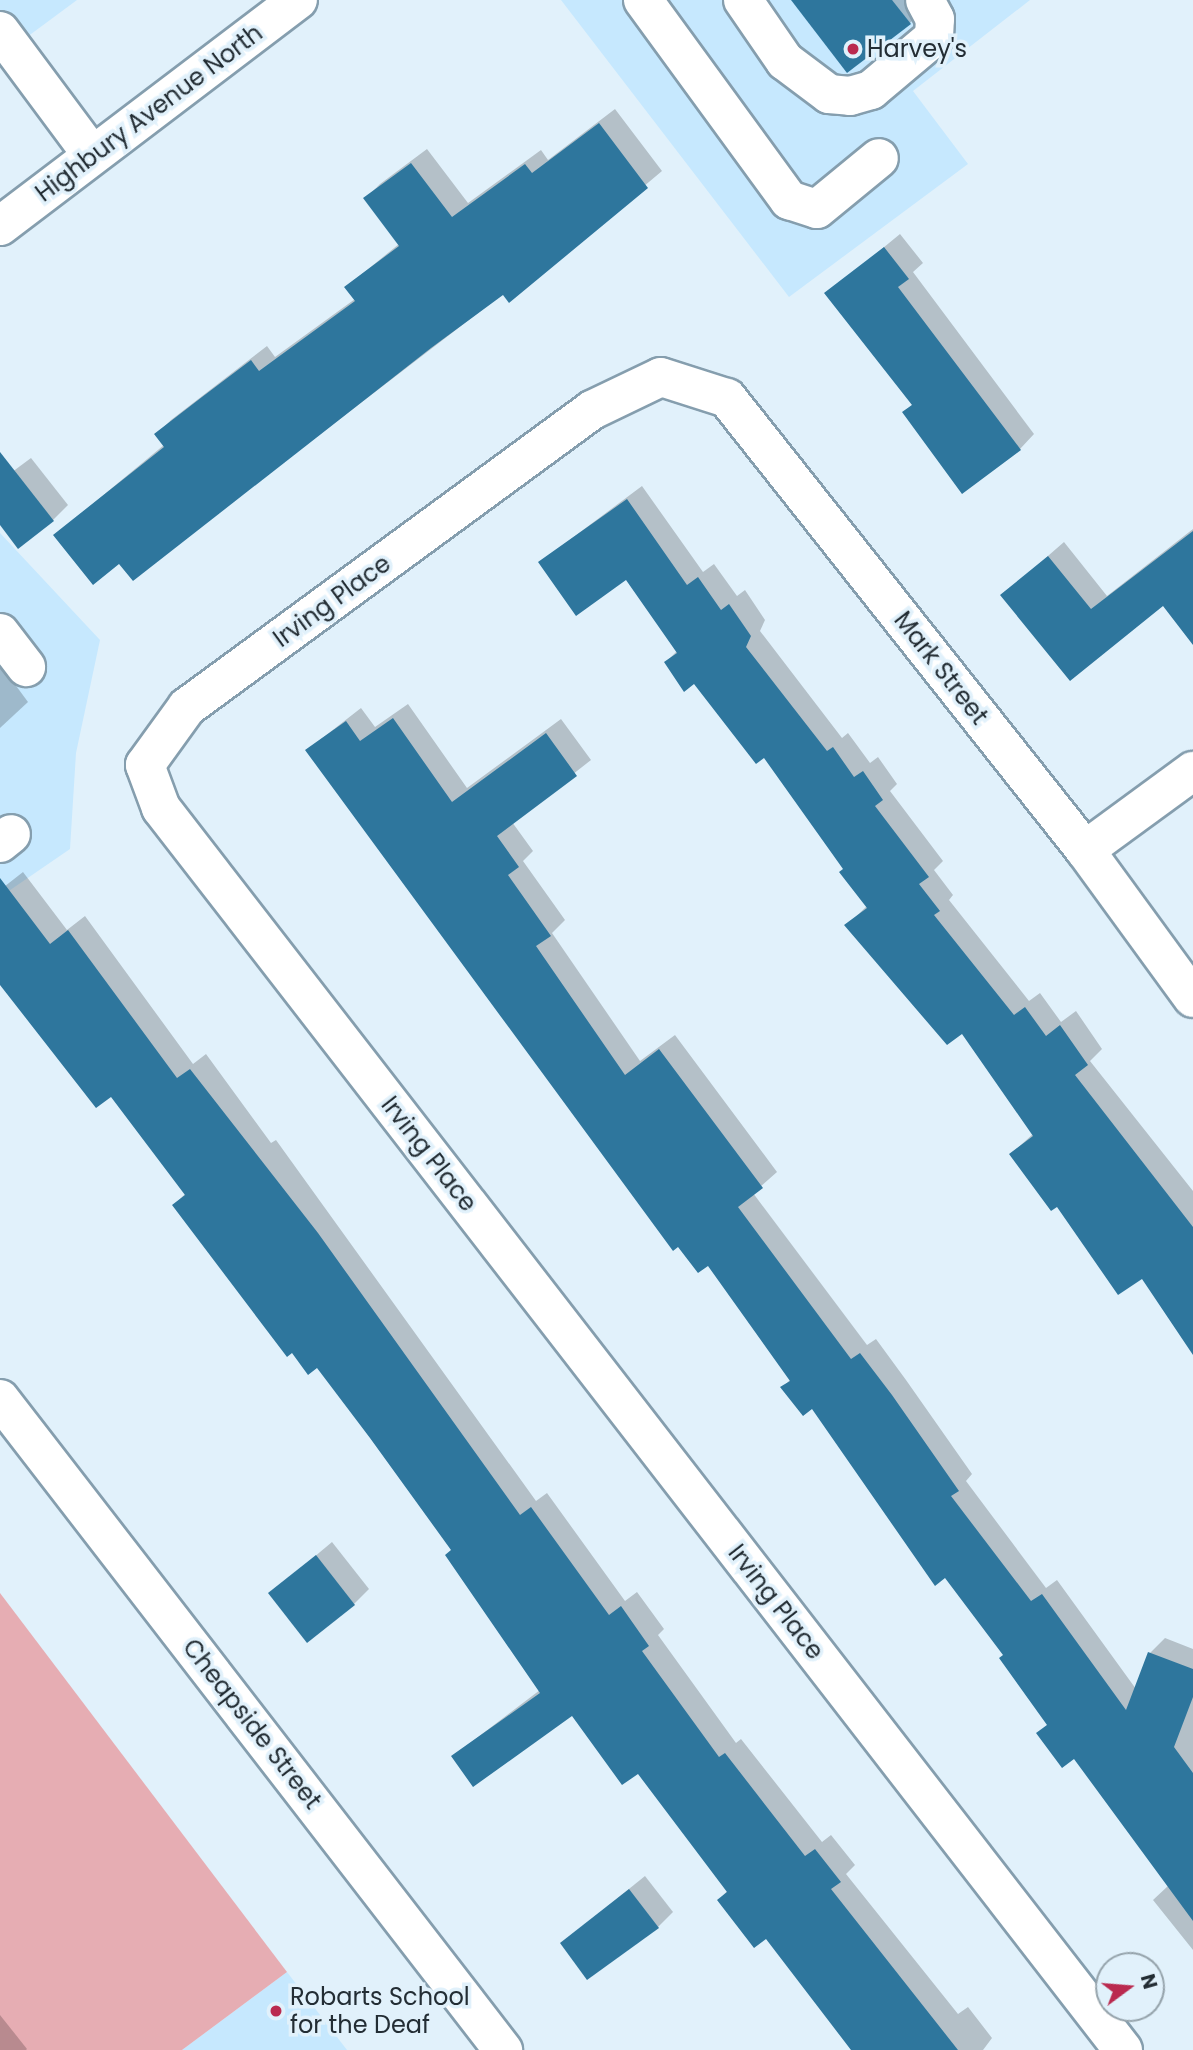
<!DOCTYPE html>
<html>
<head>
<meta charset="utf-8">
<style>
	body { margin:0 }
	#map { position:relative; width:1193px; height:2050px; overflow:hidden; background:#e1f1fb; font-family:Poppins,sans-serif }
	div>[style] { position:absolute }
	.built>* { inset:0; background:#c6e8fe }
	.green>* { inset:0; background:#e6adb3 }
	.shadow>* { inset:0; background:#0003 }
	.building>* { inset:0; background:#2e769d }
	.roads { filter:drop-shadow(2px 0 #859eae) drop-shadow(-2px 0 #859eae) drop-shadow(0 2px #859eae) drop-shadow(0 -2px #859eae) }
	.minor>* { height:38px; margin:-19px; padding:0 19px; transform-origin:19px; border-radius:19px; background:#fff }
	.major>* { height:38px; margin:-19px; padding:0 19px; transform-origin:19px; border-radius:19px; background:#fff }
	.dots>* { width:19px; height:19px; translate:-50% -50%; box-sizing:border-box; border:4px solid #e1f1fb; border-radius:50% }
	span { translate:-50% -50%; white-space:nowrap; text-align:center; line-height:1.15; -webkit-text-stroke:7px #e1f1fb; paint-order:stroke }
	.poi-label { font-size:24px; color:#232d34 }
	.left { translate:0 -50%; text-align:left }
	.street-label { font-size:24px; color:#232d34 }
	.north { position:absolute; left:1095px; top:1952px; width:70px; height:70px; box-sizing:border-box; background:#e1f1fb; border:2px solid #95a3ab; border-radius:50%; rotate:74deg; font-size:19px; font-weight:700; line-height:28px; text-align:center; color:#232d34 }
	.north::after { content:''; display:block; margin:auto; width:24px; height:32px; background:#ba2a4f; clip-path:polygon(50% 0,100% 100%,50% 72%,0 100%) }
</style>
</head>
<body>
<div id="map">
	<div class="built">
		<div style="clip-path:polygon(0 0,77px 0,0 57px)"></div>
		<div style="clip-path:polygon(561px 0,1030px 0,913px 91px,968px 164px,789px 297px)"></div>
		<div style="clip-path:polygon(0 533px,100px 640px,76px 753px,70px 849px,0 897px)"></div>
		<div style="clip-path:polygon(287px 1972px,347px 2050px,182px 2050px)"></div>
	</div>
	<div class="green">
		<div style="clip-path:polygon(0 1593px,287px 1972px,182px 2050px,0 2050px)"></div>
	</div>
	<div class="shadow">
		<div style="clip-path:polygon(801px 0,905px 0,917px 16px,910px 23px)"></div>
		<div style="clip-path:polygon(615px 109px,662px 171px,509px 300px,504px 293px,133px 578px,119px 562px,55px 535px,164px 445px,156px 435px,171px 420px,267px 346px,275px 357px,355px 299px,346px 287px,399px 244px,365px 199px,380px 184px,427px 149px,468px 203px,541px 150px,548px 160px)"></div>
		<div style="clip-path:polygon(900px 234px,923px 263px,913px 272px,1034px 434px,1020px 449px,904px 412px,913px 404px,827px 294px)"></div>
		<div style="clip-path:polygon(31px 458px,68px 505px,53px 520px,0 522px,0 481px)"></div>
		<div style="clip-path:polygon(642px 486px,703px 572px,714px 564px,737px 596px,745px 590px,765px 620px,760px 631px,842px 738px,848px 733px,870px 763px,878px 757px,897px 784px,890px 791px,943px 861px,934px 870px,953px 895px,949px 900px,1029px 1001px,1040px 993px,1061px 1022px,1076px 1011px,1102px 1049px,1090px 1061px,1193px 1191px,1193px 1352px,1142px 1277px,1011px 1154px,1034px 1133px,962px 1031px,847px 925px,867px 906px,845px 869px,765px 755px,695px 682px,666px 662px,677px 651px,627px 578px,540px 562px)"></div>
		<div style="clip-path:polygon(1193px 529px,1193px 603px,1163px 603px,1070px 678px,1003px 595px,1064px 542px,1107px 596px)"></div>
		<div style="clip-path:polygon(0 664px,28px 702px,0 728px)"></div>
		<div style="clip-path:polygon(408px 704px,467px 788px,561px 719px,591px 760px,512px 822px,533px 851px,523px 861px,565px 920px,552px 933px,640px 1061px,675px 1035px,777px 1172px,753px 1193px,867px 1345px,876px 1339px,906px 1380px,972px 1474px,966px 1481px,1046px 1588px,1057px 1580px,1136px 1689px,1150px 1653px,1165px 1638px,1193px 1649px,1193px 1950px,1153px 1900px,1169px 1885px,1075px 1756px,1038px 1734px,1048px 1724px,1005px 1654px,813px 1407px,783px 1387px,791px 1379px,708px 1264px,307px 750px,361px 708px,375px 727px)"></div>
		<div style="clip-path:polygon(23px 872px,67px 930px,85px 916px,193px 1064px,206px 1054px,271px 1143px,276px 1140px,536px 1501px,547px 1493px,625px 1601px,637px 1592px,664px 1629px,658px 1635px,736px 1743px,741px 1739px,822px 1842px,831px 1835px,855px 1865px,846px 1874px,958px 2014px,968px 2007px,992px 2038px,983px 2050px,853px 2050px,766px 1936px,719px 1900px,728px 1890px,638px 1771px,572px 1714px,453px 1756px,540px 1690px,452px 1550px,318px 1366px,174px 1205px,186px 1193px,112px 1094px,0 983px,0 890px)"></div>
		<div style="clip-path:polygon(332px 1542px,369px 1589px,354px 1604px,270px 1594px)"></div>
		<div style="clip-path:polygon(645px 1876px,673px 1912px,658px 1927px,562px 1943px)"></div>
		<div style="clip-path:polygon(0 2015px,27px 2049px,26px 2050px,0 2050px)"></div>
	</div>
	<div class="building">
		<div style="clip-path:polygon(791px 0,892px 0,911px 24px,847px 73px)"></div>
		<div style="clip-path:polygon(599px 123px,648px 188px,509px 303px,503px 295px,431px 348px,133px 581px,119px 564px,93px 585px,53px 535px,164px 447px,154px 434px,202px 397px,251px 360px,259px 371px,355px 301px,344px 287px,399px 246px,363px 198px,411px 163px,452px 217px,525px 164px,532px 173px)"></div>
		<div style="clip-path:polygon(884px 247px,909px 279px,898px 287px,1021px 450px,962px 494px,902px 412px,912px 405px,824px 293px)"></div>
		<div style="clip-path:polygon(0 452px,54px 521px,18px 549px,0 525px)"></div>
		<div style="clip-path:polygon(627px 499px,687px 585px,698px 577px,721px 610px,729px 604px,751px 636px,746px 647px,827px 751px,833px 747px,854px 777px,863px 771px,883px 800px,875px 806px,929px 877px,919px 884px,940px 911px,934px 915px,1014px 1015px,1025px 1007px,1046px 1036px,1060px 1025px,1088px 1065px,1075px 1075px,1193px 1227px,1193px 1355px,1142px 1279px,1118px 1295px,1057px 1207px,1051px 1211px,1009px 1154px,1033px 1136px,962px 1034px,947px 1045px,844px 925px,867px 908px,839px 872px,843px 869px,764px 758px,756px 764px,694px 684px,684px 692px,664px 662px,677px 653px,626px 580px,576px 616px,538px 562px)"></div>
		<div style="clip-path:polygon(1193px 531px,1193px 645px,1163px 606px,1070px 681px,1000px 595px,1048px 556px,1091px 609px)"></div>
		<div style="clip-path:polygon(393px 718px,452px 802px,546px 733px,577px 776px,497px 836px,519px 867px,508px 875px,551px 936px,536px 946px,625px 1075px,659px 1049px,763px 1188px,738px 1207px,851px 1359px,860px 1353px,892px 1395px,959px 1491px,951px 1496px,1031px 1601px,1042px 1594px,1126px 1710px,1148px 1652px,1193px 1669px,1193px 1697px,1174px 1747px,1193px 1773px,1193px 1921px,1074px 1759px,1062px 1768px,1036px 1733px,1047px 1725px,999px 1658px,1003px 1655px,945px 1578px,935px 1586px,812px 1409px,803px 1416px,780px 1387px,790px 1381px,708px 1266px,698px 1273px,678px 1247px,673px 1251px,305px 750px,346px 721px,360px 741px)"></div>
		<div style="clip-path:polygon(0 878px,50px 944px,68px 930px,177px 1078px,190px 1069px,318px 1233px,520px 1515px,531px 1507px,609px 1615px,621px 1606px,649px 1646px,642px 1651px,719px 1757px,725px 1753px,805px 1856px,815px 1849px,841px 1882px,831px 1889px,958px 2050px,851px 2050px,766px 1939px,754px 1948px,717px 1900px,727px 1892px,638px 1774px,622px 1785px,572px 1716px,473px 1787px,451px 1756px,540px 1693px,445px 1555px,451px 1550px,370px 1438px,317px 1368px,308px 1375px,292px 1353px,287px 1357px,172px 1205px,185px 1195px,111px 1097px,96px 1108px,0 985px)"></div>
		<div style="clip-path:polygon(316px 1555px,355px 1605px,307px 1643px,268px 1593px)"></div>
		<div style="clip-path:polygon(629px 1889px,659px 1928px,587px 1980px,560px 1943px)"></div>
	</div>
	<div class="roads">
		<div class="minor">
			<div style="left:643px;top:0;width:248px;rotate:53.9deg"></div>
			<div style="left:789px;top:200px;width:29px;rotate:18deg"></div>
			<div style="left:817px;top:209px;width:80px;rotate:-39.4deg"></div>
			<div style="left:743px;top:0;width:74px;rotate:55.5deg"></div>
			<div style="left:785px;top:61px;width:55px;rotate:36.9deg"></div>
			<div style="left:829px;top:94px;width:21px;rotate:5deg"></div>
			<div style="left:850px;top:96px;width:22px;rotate:-16deg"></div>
			<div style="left:871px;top:90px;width:82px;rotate:-40.1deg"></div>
			<div style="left:934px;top:37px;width:18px;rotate:-87deg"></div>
			<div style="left:935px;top:19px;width:21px;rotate:-118deg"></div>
			<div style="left:0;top:31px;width:154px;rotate:53.4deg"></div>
			<div style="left:0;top:633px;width:43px;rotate:52.6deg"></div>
			<div style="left:0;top:843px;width:14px;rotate:-39deg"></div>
			<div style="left:1085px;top:850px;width:134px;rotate:-36.2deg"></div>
			<div style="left:0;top:1399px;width:823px;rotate:52.31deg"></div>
			<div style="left:1123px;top:2050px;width:1571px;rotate:-127.76deg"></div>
			<div style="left:161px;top:808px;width:46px;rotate:-110.4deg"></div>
			<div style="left:145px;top:765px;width:72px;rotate:-54.1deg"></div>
			<div style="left:187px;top:707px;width:502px;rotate:-36.25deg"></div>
			<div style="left:592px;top:410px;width:76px;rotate:-25.6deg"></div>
			<div style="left:661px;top:377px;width:69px;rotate:17.7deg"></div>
			<div style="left:727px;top:398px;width:577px;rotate:51.62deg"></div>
			<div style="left:1085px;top:850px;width:183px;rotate:53.9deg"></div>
		</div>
		<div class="major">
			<div style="left:0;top:226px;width:374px;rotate:-37.2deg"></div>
		</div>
	</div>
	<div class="dots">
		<div style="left:853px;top:49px;background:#ba2a4f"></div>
		<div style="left:276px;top:2011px;background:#ba2a4f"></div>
	</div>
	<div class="poi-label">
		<span class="left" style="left:867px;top:49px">Harvey's</span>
		<span class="left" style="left:290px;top:2011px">Robarts School<br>for the Deaf</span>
	</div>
	<div class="street-label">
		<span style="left:149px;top:113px;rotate:-37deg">Highbury Avenue North</span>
		<span style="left:332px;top:601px;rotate:-36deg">Irving Place</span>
		<span style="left:941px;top:668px;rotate:52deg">Mark Street</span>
		<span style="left:429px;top:1154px;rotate:52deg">Irving Place</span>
		<span style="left:776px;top:1602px;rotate:52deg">Irving Place</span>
		<span style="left:252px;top:1724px;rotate:52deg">Cheapside Street</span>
	</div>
	<div class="north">N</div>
</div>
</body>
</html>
